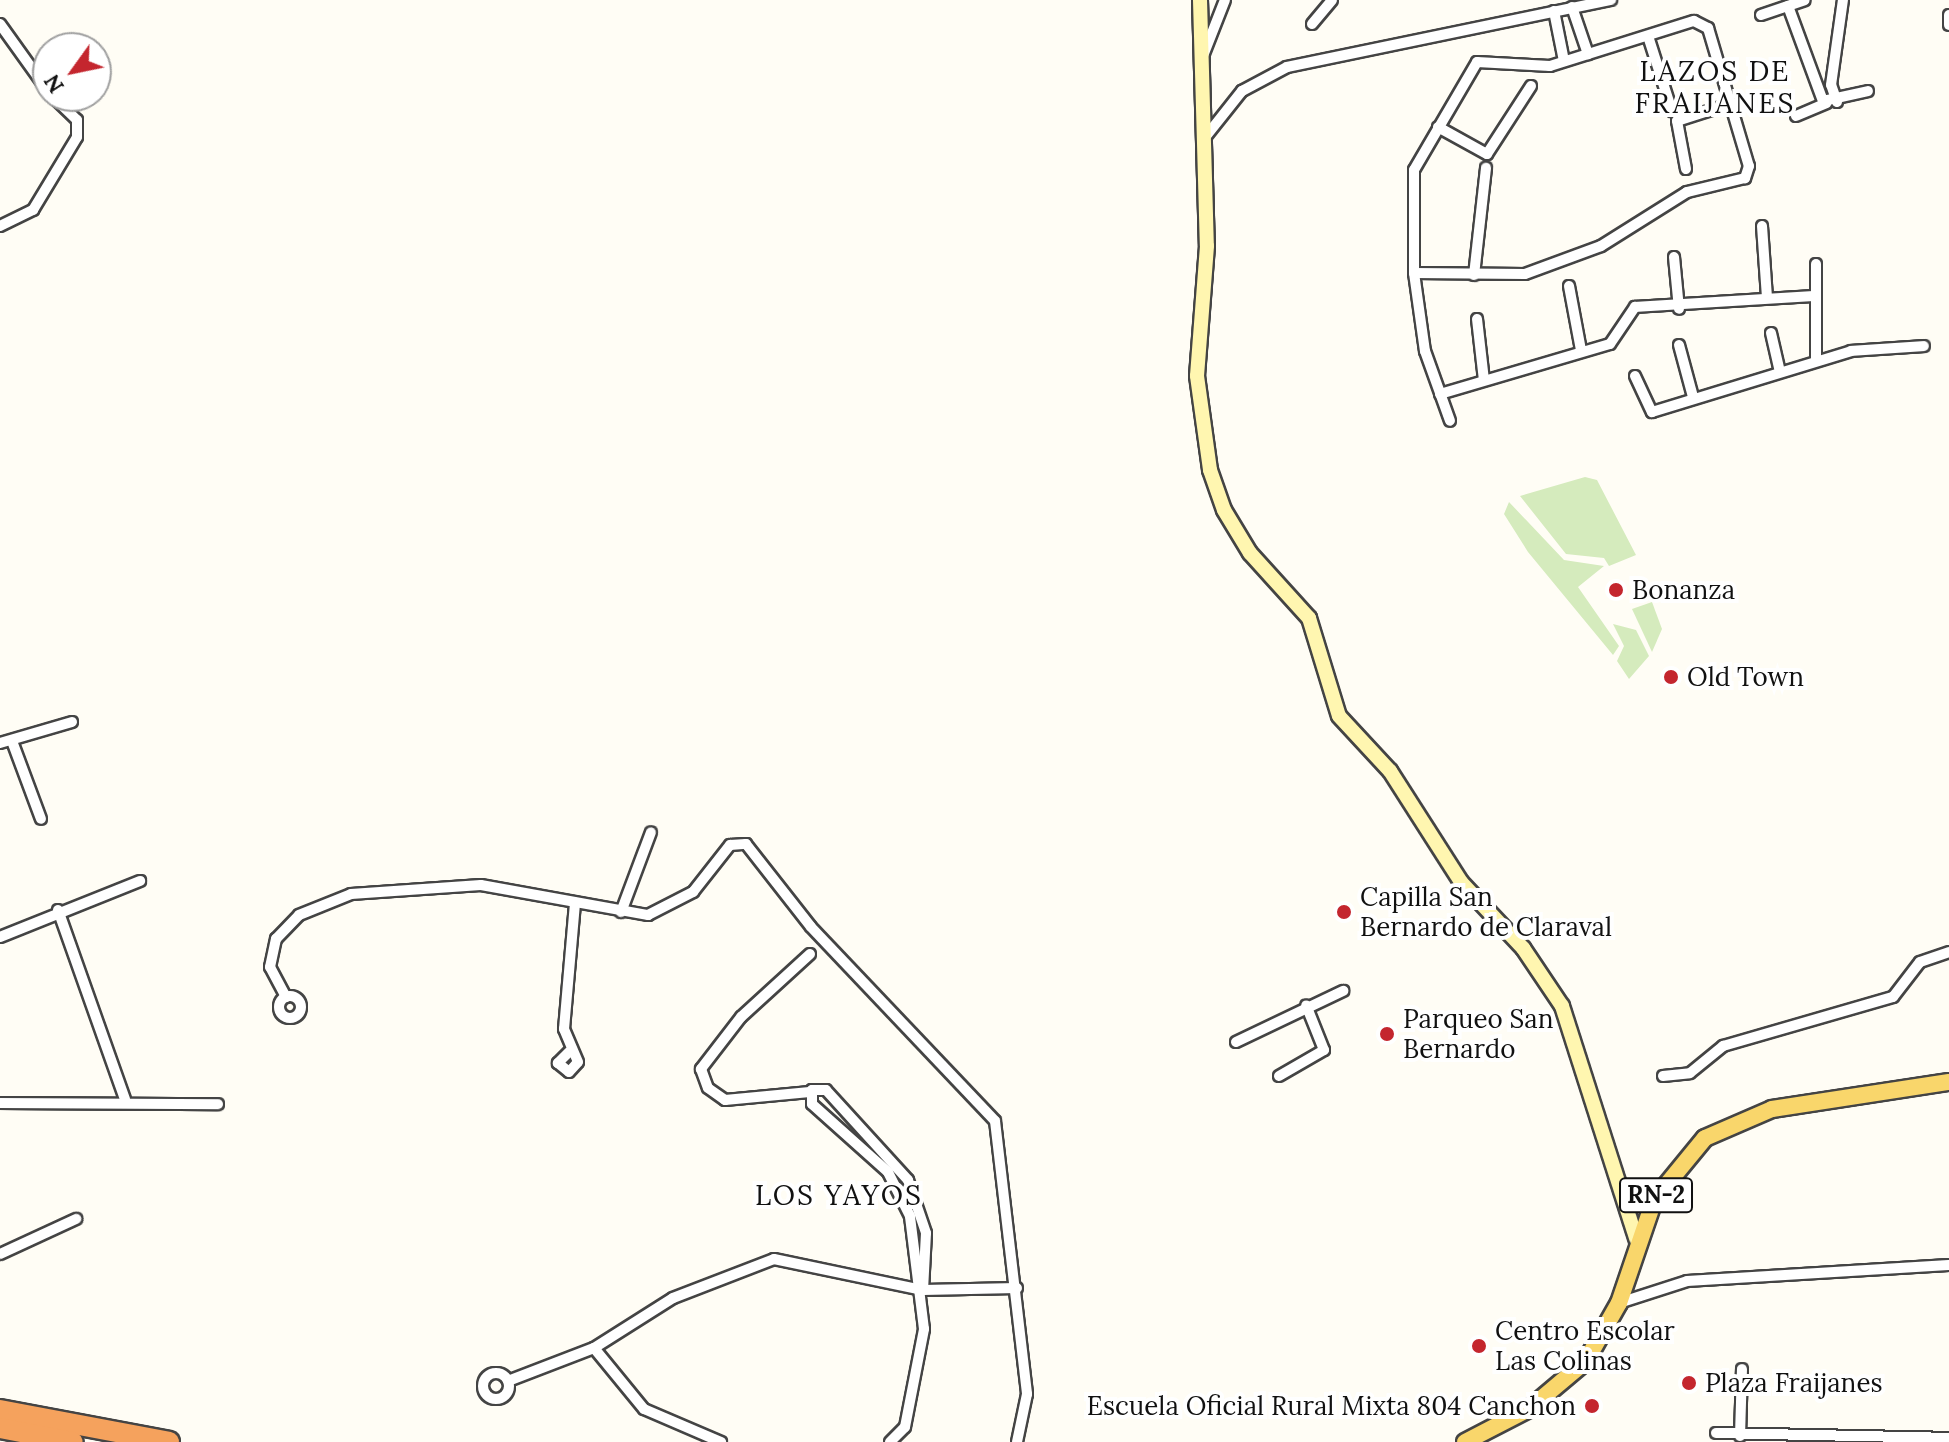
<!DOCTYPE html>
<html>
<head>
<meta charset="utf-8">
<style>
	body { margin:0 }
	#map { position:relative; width:1949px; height:1442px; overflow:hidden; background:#fffdf5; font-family:Lora,serif }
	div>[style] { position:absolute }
	.green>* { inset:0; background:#d5ebbd }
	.roads { filter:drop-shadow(2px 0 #444) drop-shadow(-2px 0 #444) drop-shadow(0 2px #444) drop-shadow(0 -2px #444) }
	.street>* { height:10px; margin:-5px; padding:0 5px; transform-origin:5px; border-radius:5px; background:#fff }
	.street>.ring { margin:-5px; padding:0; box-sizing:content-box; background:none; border:10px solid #fff; border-radius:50% }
	.secondary>* { height:14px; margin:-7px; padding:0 7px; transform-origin:7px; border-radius:7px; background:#fff6b0 }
	.primary>* { height:16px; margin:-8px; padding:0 8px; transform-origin:8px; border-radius:8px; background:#f9d66b }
	.highway>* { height:20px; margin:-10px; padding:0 10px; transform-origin:10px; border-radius:10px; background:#f5a25d }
	.dots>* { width:22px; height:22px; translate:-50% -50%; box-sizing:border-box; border:4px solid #fff; border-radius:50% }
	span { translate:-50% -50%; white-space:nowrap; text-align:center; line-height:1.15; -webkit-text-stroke:8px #fff; paint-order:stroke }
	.shield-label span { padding:2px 6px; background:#fff; border:2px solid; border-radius:6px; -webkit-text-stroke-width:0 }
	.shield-label { font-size:24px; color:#111; font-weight:700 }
	.poi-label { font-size:26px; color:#111 }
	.left { translate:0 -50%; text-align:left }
	.right { translate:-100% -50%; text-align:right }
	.neighbourhood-label { font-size:28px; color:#111; letter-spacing:2px }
	.north { position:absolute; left:32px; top:32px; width:80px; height:80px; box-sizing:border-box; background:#fff; border:2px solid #a0a0a0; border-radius:50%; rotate:237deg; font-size:22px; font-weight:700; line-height:32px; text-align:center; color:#111 }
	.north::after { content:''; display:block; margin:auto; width:28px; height:36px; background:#c4262e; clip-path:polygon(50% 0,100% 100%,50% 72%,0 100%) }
</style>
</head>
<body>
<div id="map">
	<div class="green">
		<div style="clip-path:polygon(1585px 477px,1597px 480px,1636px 555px,1609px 566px,1604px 558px,1566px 554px,1520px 496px)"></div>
		<div style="clip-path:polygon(1509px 502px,1564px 560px,1604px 566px,1578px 587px,1619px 646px,1613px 655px,1528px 552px,1504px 514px)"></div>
		<div style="clip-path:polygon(1652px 602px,1662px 629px,1652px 652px,1632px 609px)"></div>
		<div style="clip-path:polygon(1613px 624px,1636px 630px,1649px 656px,1629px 679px,1617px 661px,1624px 646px)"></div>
	</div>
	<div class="roads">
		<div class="street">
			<div style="left:1788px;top:6px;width:101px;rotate:69.8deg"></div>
			<div style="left:1823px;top:101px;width:46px;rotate:-12.5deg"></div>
			<div style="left:1572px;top:7px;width:50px;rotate:71.2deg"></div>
			<div style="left:1554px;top:11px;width:51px;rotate:78.7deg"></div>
			<div style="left:1761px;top:15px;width:46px;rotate:-18.8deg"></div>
			<div style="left:1949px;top:15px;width:10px;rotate:90deg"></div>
			<div style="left:1694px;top:21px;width:16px;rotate:27deg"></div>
			<div style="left:1708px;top:28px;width:144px;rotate:73.5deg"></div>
			<div style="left:1749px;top:166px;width:13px;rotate:108deg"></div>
			<div style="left:1745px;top:178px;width:60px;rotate:166.4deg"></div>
			<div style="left:1687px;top:192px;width:102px;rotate:147.9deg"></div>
			<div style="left:1601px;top:246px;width:81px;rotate:159.8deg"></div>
			<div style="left:1525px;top:274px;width:111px;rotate:-179.5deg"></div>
			<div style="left:1414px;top:273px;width:103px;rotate:-90deg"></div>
			<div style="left:1414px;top:170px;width:125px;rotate:-59.7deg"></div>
			<div style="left:1477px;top:62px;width:73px;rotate:3.1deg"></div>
			<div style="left:1550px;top:66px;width:151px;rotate:-17.4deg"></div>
			<div style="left:0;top:24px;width:82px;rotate:54.4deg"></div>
			<div style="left:1312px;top:24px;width:31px;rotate:-50deg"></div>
			<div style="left:1648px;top:36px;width:79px;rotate:72.3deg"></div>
			<div style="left:1203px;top:56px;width:60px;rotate:-68.6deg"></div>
			<div style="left:1837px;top:102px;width:18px;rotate:-109deg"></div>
			<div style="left:1831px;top:85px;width:86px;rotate:-82deg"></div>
			<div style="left:1796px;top:116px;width:33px;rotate:-23deg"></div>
			<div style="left:1438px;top:127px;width:56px;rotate:28.9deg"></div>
			<div style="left:1487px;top:154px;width:81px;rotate:-57.1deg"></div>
			<div style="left:1203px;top:140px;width:63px;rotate:-51.5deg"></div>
			<div style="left:1242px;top:91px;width:51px;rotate:-28.1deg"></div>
			<div style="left:1287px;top:67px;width:331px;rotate:-11.7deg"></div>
			<div style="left:1686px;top:169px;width:49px;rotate:-100.6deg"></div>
			<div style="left:1677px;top:121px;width:59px;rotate:-17.8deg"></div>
			<div style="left:0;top:226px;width:37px;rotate:-26deg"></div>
			<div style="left:33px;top:210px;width:85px;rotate:-58.9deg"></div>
			<div style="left:77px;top:137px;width:17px;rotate:-90deg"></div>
			<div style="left:77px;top:120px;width:35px;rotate:-136deg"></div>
			<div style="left:1762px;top:226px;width:72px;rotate:86deg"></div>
			<div style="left:1674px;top:257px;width:52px;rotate:84.5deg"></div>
			<div style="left:1414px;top:273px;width:79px;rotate:82deg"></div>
			<div style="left:1425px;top:351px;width:74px;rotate:70.3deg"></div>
			<div style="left:1474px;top:275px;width:108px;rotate:-83.6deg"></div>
			<div style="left:1569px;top:286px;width:65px;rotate:79.4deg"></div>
			<div style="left:1477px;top:319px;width:61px;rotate:83.5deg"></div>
			<div style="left:1771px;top:333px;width:39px;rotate:77deg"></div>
			<div style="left:1679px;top:345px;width:54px;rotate:74.9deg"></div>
			<div style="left:1816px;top:360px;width:96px;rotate:-90deg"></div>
			<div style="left:1635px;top:376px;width:40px;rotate:65deg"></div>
			<div style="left:1652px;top:412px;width:208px;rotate:-17deg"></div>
			<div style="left:1851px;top:351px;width:73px;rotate:-3.9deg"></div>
			<div style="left:1440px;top:394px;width:177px;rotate:-16.4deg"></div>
			<div style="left:1610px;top:344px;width:45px;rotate:-56deg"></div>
			<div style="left:1635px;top:307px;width:178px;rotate:-3.5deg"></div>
			<div style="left:12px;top:741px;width:83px;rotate:69.6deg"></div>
			<div style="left:0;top:743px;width:75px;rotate:-16.3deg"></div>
			<div style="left:58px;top:910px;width:201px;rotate:70.5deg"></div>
			<div style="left:621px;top:912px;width:85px;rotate:-69.4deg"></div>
			<div style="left:0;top:937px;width:151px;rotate:-21.8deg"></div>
			<div style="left:810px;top:954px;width:93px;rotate:137.6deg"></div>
			<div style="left:741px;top:1017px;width:66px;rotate:127.6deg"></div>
			<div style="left:701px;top:1069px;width:20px;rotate:70deg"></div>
			<div style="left:708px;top:1088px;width:21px;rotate:35deg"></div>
			<div style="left:725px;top:1100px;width:85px;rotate:-5.4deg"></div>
			<div class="ring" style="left:279px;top:996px;width:12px;height:12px"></div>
			<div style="left:286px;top:997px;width:34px;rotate:-118deg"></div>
			<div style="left:270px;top:967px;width:29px;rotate:-78deg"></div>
			<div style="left:276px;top:939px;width:33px;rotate:-46deg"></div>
			<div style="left:299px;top:915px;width:56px;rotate:-22deg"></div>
			<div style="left:351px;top:894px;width:130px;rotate:-4deg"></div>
			<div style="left:481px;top:885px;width:170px;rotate:10.2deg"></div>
			<div style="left:648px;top:915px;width:51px;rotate:-27.1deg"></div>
			<div style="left:693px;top:892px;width:60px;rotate:-51.8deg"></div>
			<div style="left:730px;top:845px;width:16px;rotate:-4deg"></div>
			<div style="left:746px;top:844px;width:105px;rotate:51.9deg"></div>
			<div style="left:811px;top:927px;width:267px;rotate:46.5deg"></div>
			<div style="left:995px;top:1121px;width:275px;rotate:83.3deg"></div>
			<div style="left:1027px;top:1394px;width:49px;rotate:101.8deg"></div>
			<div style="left:1236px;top:1042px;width:119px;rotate:-25.5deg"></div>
			<div style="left:569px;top:1052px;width:16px;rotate:135deg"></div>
			<div style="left:558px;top:1063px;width:14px;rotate:39deg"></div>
			<div style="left:569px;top:1072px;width:13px;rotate:-48deg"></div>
			<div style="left:578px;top:1062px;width:36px;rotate:-113deg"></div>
			<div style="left:564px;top:1029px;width:127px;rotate:-85deg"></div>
			<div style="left:1279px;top:1076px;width:52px;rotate:-30deg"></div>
			<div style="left:1324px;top:1050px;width:48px;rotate:-111.8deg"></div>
			<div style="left:1663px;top:1076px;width:27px;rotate:-6deg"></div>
			<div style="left:1690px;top:1073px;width:43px;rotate:-39.3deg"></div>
			<div style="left:1723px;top:1046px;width:177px;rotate:-16.1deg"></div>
			<div style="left:1893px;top:997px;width:44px;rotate:-52.4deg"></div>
			<div style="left:1920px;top:962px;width:31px;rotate:-19deg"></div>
			<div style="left:0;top:1103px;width:218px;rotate:0.3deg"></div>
			<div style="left:0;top:1254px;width:84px;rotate:-24.7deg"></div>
			<div style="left:1619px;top:1303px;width:71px;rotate:-17.9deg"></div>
			<div style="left:1687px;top:1281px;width:262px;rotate:-3.5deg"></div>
			<div style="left:594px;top:1348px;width:79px;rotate:50.7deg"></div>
			<div style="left:644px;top:1409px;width:84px;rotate:23.2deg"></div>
			<div class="ring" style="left:483px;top:1373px;width:16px;height:16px"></div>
			<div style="left:508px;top:1381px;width:92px;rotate:-21deg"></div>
			<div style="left:594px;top:1348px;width:93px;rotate:-32.3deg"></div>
			<div style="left:673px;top:1298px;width:108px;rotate:-21.1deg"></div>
			<div style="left:774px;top:1259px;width:152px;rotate:11.8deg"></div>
			<div style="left:923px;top:1290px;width:94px;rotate:-1.2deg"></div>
			<div style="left:1716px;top:1433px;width:233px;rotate:1.2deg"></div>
			<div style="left:1740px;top:1436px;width:67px;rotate:-88.3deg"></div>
			<div style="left:890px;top:1442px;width:21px;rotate:-45deg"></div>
			<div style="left:905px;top:1427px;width:100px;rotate:-79deg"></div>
			<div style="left:924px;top:1329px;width:114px;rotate:-97.1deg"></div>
			<div style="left:910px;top:1216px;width:49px;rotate:-116.6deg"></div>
			<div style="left:888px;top:1172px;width:102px;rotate:-138.2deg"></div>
			<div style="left:812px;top:1104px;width:14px;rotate:-90deg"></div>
			<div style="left:812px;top:1090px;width:14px"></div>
			<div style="left:826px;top:1090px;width:122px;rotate:47.7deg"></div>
			<div style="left:908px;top:1180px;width:56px;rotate:71.2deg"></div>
			<div style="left:926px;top:1233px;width:57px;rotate:93deg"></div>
		</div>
		<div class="secondary">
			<div style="left:1200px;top:0;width:246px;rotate:88.4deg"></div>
			<div style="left:1207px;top:246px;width:130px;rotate:94.4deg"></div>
			<div style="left:1197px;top:376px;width:95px;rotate:82.1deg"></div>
			<div style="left:1210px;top:470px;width:42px;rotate:70.7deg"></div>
			<div style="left:1224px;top:510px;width:50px;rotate:58.8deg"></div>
			<div style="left:1250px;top:553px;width:88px;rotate:47.8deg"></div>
			<div style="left:1309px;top:618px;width:102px;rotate:73deg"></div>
			<div style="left:1339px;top:716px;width:75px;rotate:47.2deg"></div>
			<div style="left:1390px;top:771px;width:132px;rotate:57.4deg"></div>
			<div style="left:1461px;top:882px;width:91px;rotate:46.8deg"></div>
			<div style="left:1523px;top:948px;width:70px;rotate:56.1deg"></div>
			<div style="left:1562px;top:1006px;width:244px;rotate:72.3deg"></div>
		</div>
		<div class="primary">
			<div style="left:1465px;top:1442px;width:72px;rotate:-27.3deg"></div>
			<div style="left:1529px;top:1409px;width:75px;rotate:-40.1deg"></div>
			<div style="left:1586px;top:1361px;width:67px;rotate:-60.4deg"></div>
			<div style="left:1619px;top:1303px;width:109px;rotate:-71.2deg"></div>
			<div style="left:1654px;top:1200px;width:80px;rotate:-50.6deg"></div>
			<div style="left:1705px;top:1138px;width:73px;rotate:-23.4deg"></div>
			<div style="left:1772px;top:1109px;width:179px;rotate:-8.7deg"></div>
		</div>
		<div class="highway">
			<div style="left:0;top:1410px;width:172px;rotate:10.7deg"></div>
			<div style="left:0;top:1428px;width:74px;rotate:10.9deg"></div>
		</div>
	</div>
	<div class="dots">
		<div style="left:1616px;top:590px;background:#c4262e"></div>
		<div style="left:1671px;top:677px;background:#c4262e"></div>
		<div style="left:1344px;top:912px;background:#c4262e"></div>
		<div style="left:1387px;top:1034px;background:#c4262e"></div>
		<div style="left:1479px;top:1346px;background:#c4262e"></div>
		<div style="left:1689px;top:1383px;background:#c4262e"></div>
		<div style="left:1592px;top:1406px;background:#c4262e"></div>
	</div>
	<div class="shield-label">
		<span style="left:1656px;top:1195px">RN-2</span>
	</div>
	<div class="poi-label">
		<span class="left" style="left:1632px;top:590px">Bonanza</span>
		<span class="left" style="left:1687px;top:677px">Old Town</span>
		<span class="left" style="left:1360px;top:912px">Capilla San<br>Bernardo de Claraval</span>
		<span class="left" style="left:1403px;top:1034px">Parqueo San<br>Bernardo</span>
		<span class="left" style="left:1495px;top:1346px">Centro Escolar<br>Las Colinas</span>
		<span class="left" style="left:1705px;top:1383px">Plaza Fraijanes</span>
		<span class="right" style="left:1576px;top:1406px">Escuela Oficial Rural Mixta 804 Canchon</span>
	</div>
	<div class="neighbourhood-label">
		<span style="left:1715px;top:87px">LAZOS DE<br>FRAIJANES</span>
		<span style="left:839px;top:1195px">LOS YAYOS</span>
	</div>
	<div class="north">N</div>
</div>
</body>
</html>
